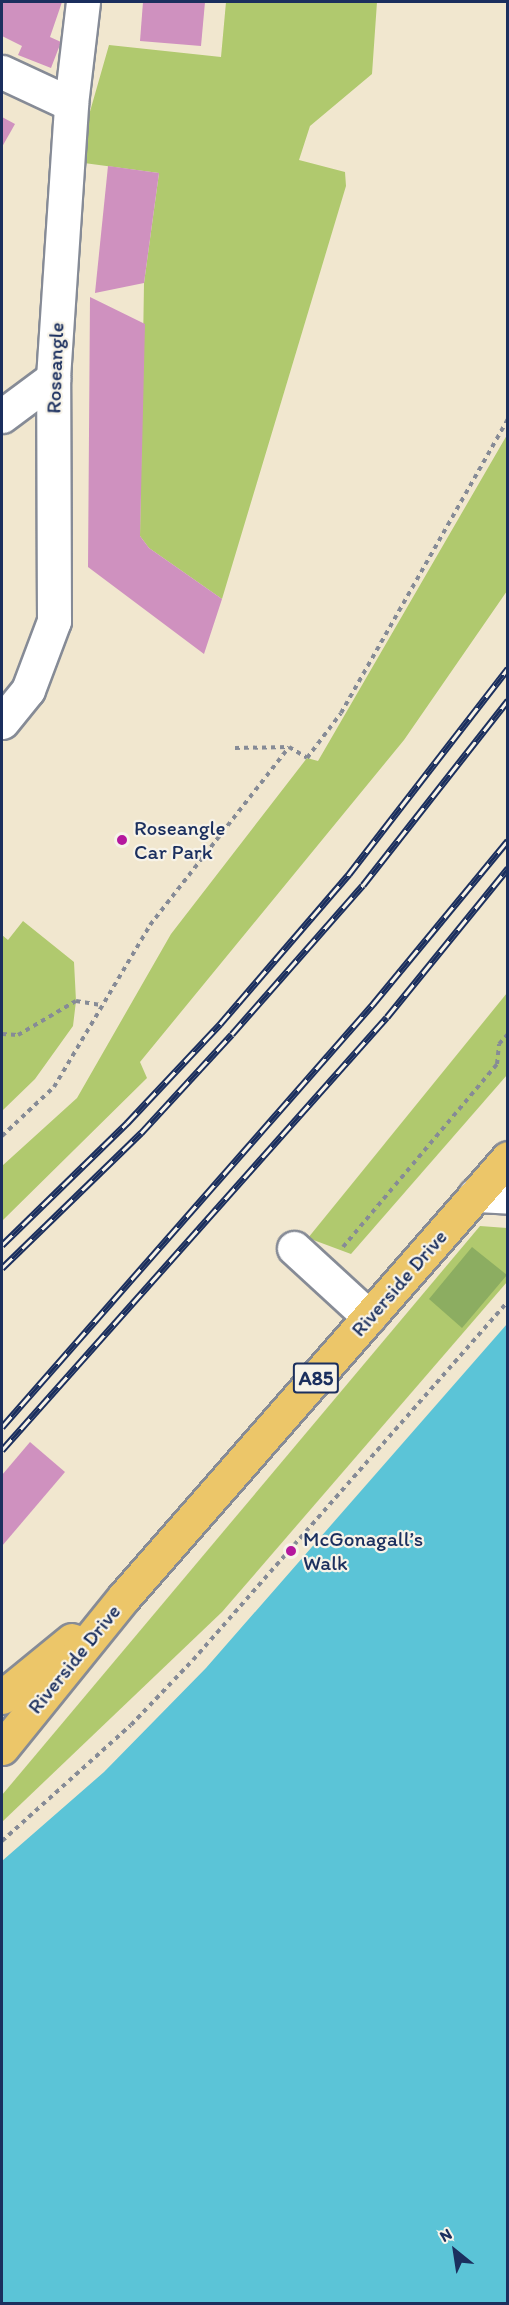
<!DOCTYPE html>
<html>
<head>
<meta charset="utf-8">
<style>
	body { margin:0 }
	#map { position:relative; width:509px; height:2305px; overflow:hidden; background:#f1e7cf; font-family:Itim,sans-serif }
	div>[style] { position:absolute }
	.green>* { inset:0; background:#b0c96e }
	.forest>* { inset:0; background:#8cad61 }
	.water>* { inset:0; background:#5bc4d7 }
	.building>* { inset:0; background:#cf91bf }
	.path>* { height:4px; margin-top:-2px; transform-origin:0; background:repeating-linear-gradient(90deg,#868b96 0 4.5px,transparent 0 9px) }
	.roads { filter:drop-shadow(2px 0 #868b96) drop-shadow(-2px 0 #868b96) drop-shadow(0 2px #868b96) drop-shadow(0 -2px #868b96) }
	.minor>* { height:33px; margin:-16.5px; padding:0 16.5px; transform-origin:16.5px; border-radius:16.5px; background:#fff }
	.major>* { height:33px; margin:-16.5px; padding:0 16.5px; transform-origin:16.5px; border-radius:16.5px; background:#ecc669 }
	.rail>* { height:7px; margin-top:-3.5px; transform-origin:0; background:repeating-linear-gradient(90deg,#f7f3e8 0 14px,#1b2f5e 0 28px); box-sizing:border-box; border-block:2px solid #1b2f5e }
	.dots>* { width:16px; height:16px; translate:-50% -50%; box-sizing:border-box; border:3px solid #f7f3e8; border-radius:50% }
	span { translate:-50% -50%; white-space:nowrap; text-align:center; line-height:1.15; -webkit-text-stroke:4.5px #f7f3e8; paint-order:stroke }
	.shield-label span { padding:2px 4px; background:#f7f3e8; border:2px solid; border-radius:4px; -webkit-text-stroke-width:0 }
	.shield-label { font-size:20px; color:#1b2f5e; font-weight:700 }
	.street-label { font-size:21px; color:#1b2f5e }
	.poi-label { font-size:21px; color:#1b2f5e }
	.left { translate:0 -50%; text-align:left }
	.frame { position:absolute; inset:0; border:3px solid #1b2f5e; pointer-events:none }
	.north { position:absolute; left:425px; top:2221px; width:60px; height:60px; -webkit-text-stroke:4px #f7f3e8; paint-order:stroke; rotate:330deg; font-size:16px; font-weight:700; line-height:24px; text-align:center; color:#1b2f5e }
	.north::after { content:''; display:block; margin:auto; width:21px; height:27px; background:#1b2f5e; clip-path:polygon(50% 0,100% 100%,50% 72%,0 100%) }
</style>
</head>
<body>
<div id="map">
	<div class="green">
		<div style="clip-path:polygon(226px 2px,377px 2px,372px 74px,310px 126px,299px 160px,345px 172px,346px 186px,222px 599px,149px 548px,140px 536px,144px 283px,159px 173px,84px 163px,89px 115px,109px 45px,221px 57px)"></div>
		<div style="clip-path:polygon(507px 435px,507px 591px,404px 740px,140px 1062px,147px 1078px,2px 1221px,2px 1166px,77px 1098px,171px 934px,307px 758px,318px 761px)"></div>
		<div style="clip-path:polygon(23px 921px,74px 962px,76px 1001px,73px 1026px,35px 1079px,2px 1111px,2px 935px,8px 940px)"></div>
		<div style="clip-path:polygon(507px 993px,507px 1075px,351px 1254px,308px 1238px)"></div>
		<div style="clip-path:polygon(480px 1226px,507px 1228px,507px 1282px,222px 1612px,2px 1822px,2px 1795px)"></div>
	</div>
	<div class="forest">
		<div style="clip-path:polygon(472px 1247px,507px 1275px,462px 1328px,429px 1299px)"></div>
	</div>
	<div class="water">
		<div style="clip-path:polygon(507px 1324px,507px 2303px,2px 2303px,2px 1861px,104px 1772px,206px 1668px)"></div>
	</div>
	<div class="building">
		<div style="clip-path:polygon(2px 2px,62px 2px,50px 37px,61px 42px,51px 68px,18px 55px,22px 46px,2px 36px)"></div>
		<div style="clip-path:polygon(143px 2px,205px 2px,201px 46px,140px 41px)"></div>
		<div style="clip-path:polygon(2px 117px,15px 124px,2px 147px)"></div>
		<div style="clip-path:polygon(108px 166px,159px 173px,144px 283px,95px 293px)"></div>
		<div style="clip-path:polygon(90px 297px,145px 324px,140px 536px,149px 548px,222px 599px,204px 654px,88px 567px)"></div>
		<div style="clip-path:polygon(30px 1442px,65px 1472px,2px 1546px,2px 1475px)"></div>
	</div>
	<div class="path">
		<div style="left:235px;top:748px;width:54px;rotate:-1.1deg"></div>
		<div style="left:289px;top:747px;width:21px;rotate:31deg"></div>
		<div style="left:307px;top:758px;width:56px;rotate:-52.9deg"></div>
		<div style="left:341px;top:713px;width:338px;rotate:-60.4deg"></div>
		<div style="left:2px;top:1034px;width:16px;rotate:4deg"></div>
		<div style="left:18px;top:1035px;width:67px;rotate:-30.4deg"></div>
		<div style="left:76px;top:1001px;width:25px;rotate:9deg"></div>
		<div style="left:2px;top:1136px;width:71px;rotate:-43.3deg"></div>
		<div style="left:54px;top:1087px;width:188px;rotate:-59.3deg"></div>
		<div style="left:150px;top:925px;width:226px;rotate:-52deg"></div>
		<div style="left:343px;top:1247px;width:239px;rotate:-49.9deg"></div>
		<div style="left:497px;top:1064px;width:20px;rotate:-84deg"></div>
		<div style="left:499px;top:1044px;width:13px;rotate:-48deg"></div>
		<div style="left:2px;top:1841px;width:173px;rotate:-42deg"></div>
		<div style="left:131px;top:1725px;width:90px;rotate:-46.4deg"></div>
		<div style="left:193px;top:1660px;width:477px;rotate:-48.7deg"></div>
	</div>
	<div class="roads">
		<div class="minor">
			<div style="left:2px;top:72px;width:76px;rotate:24.9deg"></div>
			<div style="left:2px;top:416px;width:64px;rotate:-36.7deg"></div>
			<div style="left:2px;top:722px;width:41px;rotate:-50.9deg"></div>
			<div style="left:28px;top:690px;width:74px;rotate:-69.4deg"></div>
			<div style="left:54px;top:621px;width:243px;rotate:-90.2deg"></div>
			<div style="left:53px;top:378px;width:275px;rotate:-86.2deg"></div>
			<div style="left:71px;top:104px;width:103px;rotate:-83.3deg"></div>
			<div style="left:475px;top:1195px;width:33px;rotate:3deg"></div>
			<div style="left:294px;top:1248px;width:102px;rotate:42.6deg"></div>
		</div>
		<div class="major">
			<div style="left:2px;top:1697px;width:90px;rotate:-39.2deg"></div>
			<div style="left:2px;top:1748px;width:194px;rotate:-51.1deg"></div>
			<div style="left:124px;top:1597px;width:583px;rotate:-48.82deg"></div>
		</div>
	</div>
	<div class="rail">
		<div style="left:2px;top:1245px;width:175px;rotate:-44.3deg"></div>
		<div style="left:127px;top:1123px;width:136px;rotate:-46.8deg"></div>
		<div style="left:220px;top:1024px;width:198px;rotate:-49.3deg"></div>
		<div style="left:349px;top:874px;width:260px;rotate:-52.3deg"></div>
		<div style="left:2px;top:1268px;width:194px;rotate:-44.2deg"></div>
		<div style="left:141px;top:1133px;width:134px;rotate:-47.4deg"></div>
		<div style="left:232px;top:1034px;width:198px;rotate:-48.7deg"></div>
		<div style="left:363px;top:885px;width:235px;rotate:-51.9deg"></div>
		<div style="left:2px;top:1427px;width:563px;rotate:-48.75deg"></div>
		<div style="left:373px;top:1004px;width:212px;rotate:-50.5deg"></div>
		<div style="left:2px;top:1450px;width:579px;rotate:-48.36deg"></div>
		<div style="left:387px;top:1017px;width:192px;rotate:-50.9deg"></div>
	</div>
	<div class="dots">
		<div style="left:122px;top:840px;background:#b5179e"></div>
		<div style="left:291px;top:1551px;background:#b5179e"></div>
	</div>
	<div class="shield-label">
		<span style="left:316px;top:1378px">A85</span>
	</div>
	<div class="street-label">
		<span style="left:55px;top:368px;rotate:-88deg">Roseangle</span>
		<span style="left:399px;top:1283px;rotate:-49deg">Riverside Drive</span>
		<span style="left:74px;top:1659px;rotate:-51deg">Riverside Drive</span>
	</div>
	<div class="poi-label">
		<span class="left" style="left:134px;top:840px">Roseangle<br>Car Park</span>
		<span class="left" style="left:303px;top:1551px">McGonagall’s<br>Walk</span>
	</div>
	<div class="frame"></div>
	<div class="north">N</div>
</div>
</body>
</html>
